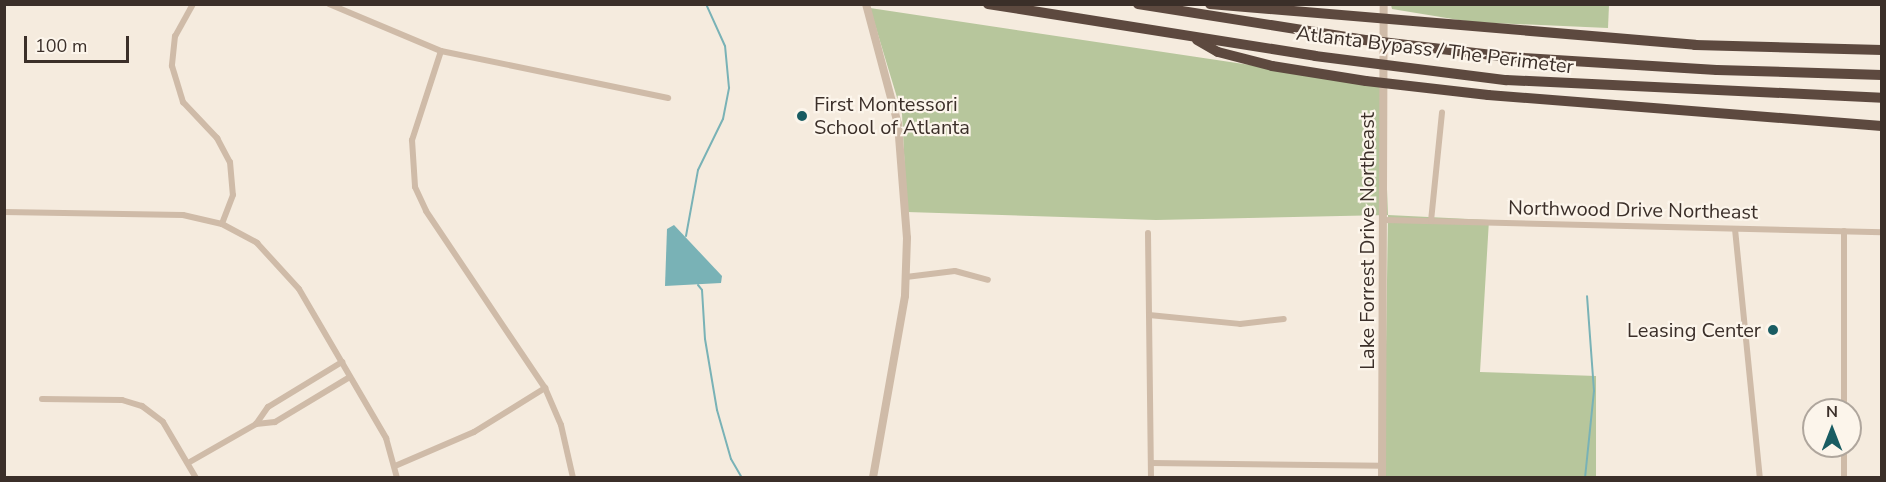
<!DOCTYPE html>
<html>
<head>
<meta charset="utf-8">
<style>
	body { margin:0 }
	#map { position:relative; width:1886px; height:482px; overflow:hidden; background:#f5ebde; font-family:"Nunito Sans",sans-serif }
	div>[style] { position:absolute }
	.green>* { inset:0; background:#b7c69c }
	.water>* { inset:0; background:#79b2b6 }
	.stream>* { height:2px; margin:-1px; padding:0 1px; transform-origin:1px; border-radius:1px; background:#79b2b6 }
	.minor>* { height:6px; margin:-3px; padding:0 3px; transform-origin:3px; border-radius:3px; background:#cfbba8 }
	.tertiary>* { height:8px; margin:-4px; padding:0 4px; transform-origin:4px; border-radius:4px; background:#cfbba8 }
	.motorway>* { height:10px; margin:-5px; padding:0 5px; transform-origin:5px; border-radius:5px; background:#5d493f }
	.dots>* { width:16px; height:16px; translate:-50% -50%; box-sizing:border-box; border:3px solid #fcf5eb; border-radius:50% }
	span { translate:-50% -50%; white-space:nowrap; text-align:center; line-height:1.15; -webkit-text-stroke:4.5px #fcf5eb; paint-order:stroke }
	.street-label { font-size:20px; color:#3b2f29 }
	.poi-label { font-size:20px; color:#3b2f29 }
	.left { translate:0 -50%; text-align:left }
	.right { translate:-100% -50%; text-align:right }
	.frame { position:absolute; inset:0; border:6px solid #3b2f29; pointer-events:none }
	.north { position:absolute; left:1802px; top:398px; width:60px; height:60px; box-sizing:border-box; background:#fcf5eb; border:2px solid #afa69d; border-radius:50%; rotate:0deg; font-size:16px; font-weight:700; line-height:24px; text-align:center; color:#3b2f29 }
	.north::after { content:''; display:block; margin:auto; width:21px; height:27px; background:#195c62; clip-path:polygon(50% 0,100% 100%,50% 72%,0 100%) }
	.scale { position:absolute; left:24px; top:36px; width:105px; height:27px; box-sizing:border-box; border:3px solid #3b2f29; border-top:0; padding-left:8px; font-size:18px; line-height:21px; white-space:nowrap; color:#3b2f29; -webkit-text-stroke:4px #fcf5eb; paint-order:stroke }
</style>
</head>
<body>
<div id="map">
	<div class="green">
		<div style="clip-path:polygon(1391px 5px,1609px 5px,1608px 28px,1471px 22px,1392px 9px)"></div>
		<div style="clip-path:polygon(870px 8px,1383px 85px,1388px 215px,1489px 220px,1480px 372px,1596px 376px,1596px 477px,1384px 477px,1388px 215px,1156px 220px,907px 212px,902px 114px)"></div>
	</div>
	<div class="water">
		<div style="clip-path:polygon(674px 225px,722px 276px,721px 283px,665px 286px,667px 229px)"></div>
	</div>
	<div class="stream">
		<div style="left:686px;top:236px;width:67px;rotate:-79.7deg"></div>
		<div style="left:698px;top:170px;width:57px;rotate:-63.9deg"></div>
		<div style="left:723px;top:119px;width:32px;rotate:-79deg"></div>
		<div style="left:729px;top:88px;width:42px;rotate:-95.4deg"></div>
		<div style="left:725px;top:46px;width:46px;rotate:-114.3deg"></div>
		<div style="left:698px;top:285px;width:6px;rotate:51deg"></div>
		<div style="left:702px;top:290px;width:49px;rotate:86.5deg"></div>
		<div style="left:705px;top:339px;width:72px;rotate:80.4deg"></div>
		<div style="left:717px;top:410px;width:51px;rotate:74.1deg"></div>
		<div style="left:731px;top:459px;width:22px;rotate:60deg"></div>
		<div style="left:1585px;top:478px;width:87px;rotate:-84.1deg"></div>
		<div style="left:1594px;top:391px;width:95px;rotate:-94.2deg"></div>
	</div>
	<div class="minor">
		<div style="left:193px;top:4px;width:37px;rotate:119deg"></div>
		<div style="left:175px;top:36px;width:30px;rotate:96deg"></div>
		<div style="left:172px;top:66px;width:38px;rotate:73deg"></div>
		<div style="left:183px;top:102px;width:50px;rotate:46.6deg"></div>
		<div style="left:217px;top:138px;width:27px;rotate:62deg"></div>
		<div style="left:230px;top:162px;width:33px;rotate:85deg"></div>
		<div style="left:233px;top:195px;width:31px;rotate:111deg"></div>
		<div style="left:329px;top:4px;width:121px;rotate:22.8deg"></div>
		<div style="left:441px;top:51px;width:232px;rotate:11.7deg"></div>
		<div style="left:441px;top:51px;width:94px;rotate:108deg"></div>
		<div style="left:412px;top:140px;width:47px;rotate:86.3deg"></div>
		<div style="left:415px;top:187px;width:26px;rotate:65deg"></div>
		<div style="left:426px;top:211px;width:213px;rotate:56.1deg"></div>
		<div style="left:545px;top:388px;width:40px;rotate:66.6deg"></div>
		<div style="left:561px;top:425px;width:54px;rotate:77.2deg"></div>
		<div style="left:4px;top:212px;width:179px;rotate:1deg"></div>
		<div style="left:183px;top:215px;width:40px;rotate:13deg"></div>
		<div style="left:222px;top:224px;width:40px;rotate:28deg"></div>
		<div style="left:257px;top:243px;width:62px;rotate:47.6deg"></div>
		<div style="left:299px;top:289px;width:173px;rotate:59.7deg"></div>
		<div style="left:386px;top:438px;width:41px;rotate:74.6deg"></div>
		<div style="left:1384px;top:220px;width:498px;rotate:1.4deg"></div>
		<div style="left:1431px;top:221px;width:109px;rotate:-84.2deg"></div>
		<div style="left:1735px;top:229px;width:250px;rotate:84.3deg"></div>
		<div style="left:1844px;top:231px;width:179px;rotate:90deg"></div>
		<div style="left:1148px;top:233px;width:245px;rotate:89.3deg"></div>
		<div style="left:906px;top:277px;width:49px;rotate:-7deg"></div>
		<div style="left:955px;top:271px;width:34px;rotate:15deg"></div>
		<div style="left:1149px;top:315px;width:91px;rotate:5.6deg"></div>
		<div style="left:1240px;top:324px;width:44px;rotate:-6.5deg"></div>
		<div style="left:42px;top:399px;width:80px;rotate:0.7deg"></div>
		<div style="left:122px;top:400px;width:21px;rotate:17deg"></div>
		<div style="left:142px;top:406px;width:26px;rotate:37deg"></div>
		<div style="left:163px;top:422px;width:65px;rotate:59.5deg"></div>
		<div style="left:256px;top:424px;width:21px;rotate:-55deg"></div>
		<div style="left:268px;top:407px;width:87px;rotate:-31.3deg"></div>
		<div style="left:188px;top:463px;width:78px;rotate:-29.8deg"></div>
		<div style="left:256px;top:424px;width:19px;rotate:-6deg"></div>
		<div style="left:275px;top:422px;width:87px;rotate:-31deg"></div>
		<div style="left:1151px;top:463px;width:231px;rotate:0.7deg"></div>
		<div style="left:395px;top:466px;width:86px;rotate:-23.3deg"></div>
		<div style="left:474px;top:432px;width:84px;rotate:-31.8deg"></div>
		<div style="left:1844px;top:478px;width:32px;rotate:-90deg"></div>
	</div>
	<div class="tertiary">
		<div style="left:866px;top:4px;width:124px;rotate:75.1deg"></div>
		<div style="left:898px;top:124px;width:114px;rotate:85.5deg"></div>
		<div style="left:907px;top:238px;width:58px;rotate:92deg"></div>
		<div style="left:905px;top:296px;width:185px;rotate:100deg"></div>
		<div style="left:1382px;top:478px;width:474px;rotate:-89.8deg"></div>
	</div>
	<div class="motorway">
		<div style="left:988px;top:4px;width:331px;rotate:9deg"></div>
		<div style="left:1315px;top:56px;width:193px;rotate:7.2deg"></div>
		<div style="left:1506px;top:80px;width:376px;rotate:2.7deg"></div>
		<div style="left:1138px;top:4px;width:230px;rotate:9deg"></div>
		<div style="left:1365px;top:40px;width:145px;rotate:6.7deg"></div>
		<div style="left:1509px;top:57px;width:208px;rotate:3.6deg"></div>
		<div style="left:1717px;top:70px;width:165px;rotate:1.7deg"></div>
		<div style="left:1210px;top:4px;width:487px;rotate:4.8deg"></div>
		<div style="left:1695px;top:45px;width:187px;rotate:1.5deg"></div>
		<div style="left:1197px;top:40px;width:24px;rotate:30deg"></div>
		<div style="left:1218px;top:52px;width:56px;rotate:14.5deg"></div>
		<div style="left:1272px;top:66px;width:95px;rotate:9.1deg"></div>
		<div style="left:1366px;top:81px;width:123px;rotate:6.5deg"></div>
		<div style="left:1488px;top:95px;width:395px;rotate:4.5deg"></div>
	</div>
	<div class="dots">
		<div style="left:802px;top:116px;background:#195c62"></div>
		<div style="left:1773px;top:330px;background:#195c62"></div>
	</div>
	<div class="street-label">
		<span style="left:1435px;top:50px;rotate:7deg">Atlanta Bypass / The Perimeter</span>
		<span style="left:1633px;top:210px;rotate:1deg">Northwood Drive Northeast</span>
		<span style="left:1367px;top:241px;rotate:-90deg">Lake Forrest Drive Northeast</span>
	</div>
	<div class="poi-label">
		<span class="left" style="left:814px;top:116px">First Montessori<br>School of Atlanta</span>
		<span class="right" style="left:1761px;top:330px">Leasing Center</span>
	</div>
	<div class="frame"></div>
	<div class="north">N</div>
	<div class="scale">100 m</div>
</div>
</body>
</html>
